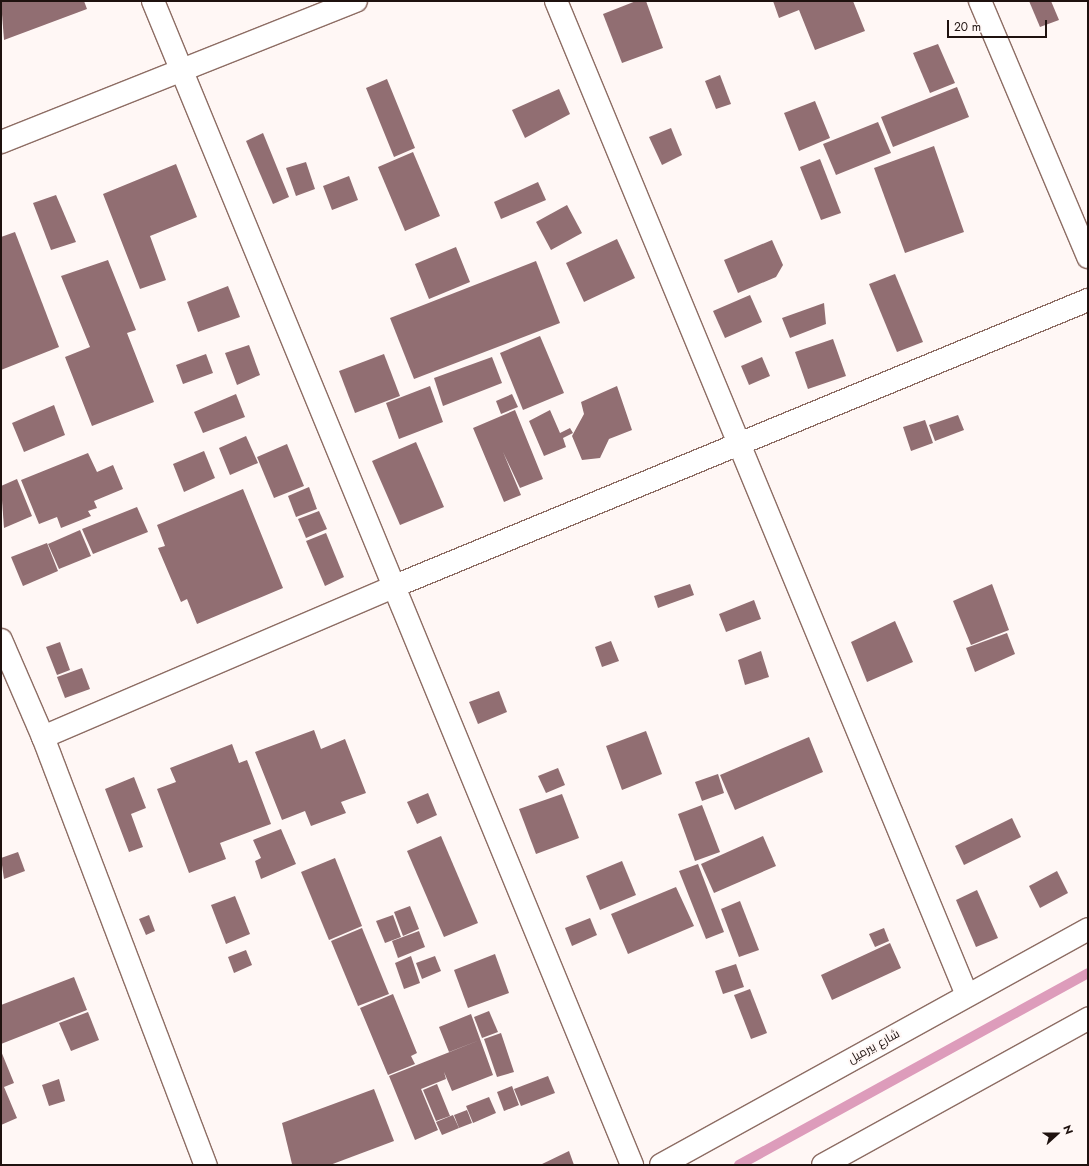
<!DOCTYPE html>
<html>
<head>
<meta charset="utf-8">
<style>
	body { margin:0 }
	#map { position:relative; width:1089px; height:1166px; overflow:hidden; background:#fff7f5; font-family:Jost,Cairo,sans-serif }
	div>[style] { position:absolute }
	.stream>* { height:10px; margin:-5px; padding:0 5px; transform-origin:5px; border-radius:5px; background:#dd9cbb }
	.building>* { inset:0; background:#916e72 }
	.roads { filter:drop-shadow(1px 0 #8d6d64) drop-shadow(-1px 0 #8d6d64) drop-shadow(0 1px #8d6d64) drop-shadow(0 -1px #8d6d64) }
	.minor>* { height:22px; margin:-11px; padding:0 11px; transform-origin:11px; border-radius:11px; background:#fff }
	.tertiary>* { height:22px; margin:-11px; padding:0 11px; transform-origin:11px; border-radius:11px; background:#fff }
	span { translate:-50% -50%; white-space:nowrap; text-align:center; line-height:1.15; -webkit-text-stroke:4px #fff7f5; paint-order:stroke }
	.street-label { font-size:12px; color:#1f120f }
	.frame { position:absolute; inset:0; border:2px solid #1f120f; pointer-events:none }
	.north { position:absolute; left:1037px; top:1114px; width:40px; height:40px; -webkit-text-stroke:3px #fff7f5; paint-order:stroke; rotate:69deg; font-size:11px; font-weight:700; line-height:16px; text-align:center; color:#1f120f }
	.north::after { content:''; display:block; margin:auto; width:14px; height:18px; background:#1f120f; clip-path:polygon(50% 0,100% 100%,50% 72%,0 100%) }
	.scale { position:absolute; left:947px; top:20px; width:100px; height:18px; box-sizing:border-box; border:2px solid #1f120f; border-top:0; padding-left:5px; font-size:12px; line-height:14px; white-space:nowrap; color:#1f120f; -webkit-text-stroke:3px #fff7f5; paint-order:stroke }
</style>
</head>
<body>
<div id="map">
	<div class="stream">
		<div style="left:739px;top:1165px;width:398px;rotate:-28.8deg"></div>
	</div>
	<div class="building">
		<div style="clip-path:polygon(1px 1px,84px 1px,87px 9px,4px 40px)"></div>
		<div style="clip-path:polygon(636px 1px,646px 1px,663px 48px,622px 63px,603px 14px)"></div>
		<div style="clip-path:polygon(773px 1px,853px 1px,865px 31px,815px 50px,799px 10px,779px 18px)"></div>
		<div style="clip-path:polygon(1029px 1px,1051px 1px,1059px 20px,1040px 27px)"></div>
		<div style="clip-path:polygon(938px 44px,955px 83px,930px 93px,913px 53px)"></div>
		<div style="clip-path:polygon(720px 75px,731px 104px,716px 109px,705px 81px)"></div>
		<div style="clip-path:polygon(387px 79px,415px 148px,394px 157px,366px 88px)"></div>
		<div style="clip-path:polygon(957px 87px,969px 117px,893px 147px,881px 117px)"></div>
		<div style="clip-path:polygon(559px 89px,570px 114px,525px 138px,512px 110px)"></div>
		<div style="clip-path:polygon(815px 101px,830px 138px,799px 151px,784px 113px)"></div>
		<div style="clip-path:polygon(878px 122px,891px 153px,836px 175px,823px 144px)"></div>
		<div style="clip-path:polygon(671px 128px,682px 155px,662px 165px,649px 137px)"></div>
		<div style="clip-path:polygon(263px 133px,289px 197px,273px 204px,246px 141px)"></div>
		<div style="clip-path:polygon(934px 146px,964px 232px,905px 253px,874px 168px)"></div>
		<div style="clip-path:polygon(413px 152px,440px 216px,405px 231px,378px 167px)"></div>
		<div style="clip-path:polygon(820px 159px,841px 213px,821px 220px,800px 167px)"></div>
		<div style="clip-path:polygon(306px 162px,315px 189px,296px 196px,286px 168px)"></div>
		<div style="clip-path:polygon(176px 164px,197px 217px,150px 236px,166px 280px,140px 289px,103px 194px)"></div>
		<div style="clip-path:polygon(349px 176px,358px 200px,332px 210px,323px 186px)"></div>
		<div style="clip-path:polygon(538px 182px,546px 200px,501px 219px,494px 202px)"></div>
		<div style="clip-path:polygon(56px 195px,76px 242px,51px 250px,33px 203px)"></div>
		<div style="clip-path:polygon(567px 205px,582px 233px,551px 250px,536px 222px)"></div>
		<div style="clip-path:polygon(15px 232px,59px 347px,1px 370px,1px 237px)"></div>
		<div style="clip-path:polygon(617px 239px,635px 278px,584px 302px,566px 263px)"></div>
		<div style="clip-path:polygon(772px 240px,783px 265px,776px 277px,738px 293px,724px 260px)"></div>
		<div style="clip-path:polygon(456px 247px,470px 282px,429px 299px,415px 264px)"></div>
		<div style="clip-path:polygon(108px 260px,136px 330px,127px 333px,154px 402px,92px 426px,65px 357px,90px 347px,61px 276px)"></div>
		<div style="clip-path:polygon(536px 261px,560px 323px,414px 379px,390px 318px)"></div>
		<div style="clip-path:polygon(895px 274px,923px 342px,897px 352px,869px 284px)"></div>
		<div style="clip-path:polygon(228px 286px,240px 317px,198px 332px,187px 302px)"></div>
		<div style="clip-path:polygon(750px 295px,762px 322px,725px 338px,713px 311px)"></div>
		<div style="clip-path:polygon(824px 303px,826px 324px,790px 338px,782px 318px)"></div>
		<div style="clip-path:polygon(540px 336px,564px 393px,523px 410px,500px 353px)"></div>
		<div style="clip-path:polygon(833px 339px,846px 376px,808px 389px,795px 352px)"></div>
		<div style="clip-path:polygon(249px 345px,260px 375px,237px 385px,225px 353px)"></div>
		<div style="clip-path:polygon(206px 354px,213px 373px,183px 384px,176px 365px)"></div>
		<div style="clip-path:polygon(384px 354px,400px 396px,355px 413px,339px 371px)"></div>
		<div style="clip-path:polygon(492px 357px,502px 383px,443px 406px,434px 378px)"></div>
		<div style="clip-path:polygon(762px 357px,770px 376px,749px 385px,741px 366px)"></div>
		<div style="clip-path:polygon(430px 386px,443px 422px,399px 439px,386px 403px)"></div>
		<div style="clip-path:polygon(617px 386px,632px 430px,609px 439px,600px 458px,582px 460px,572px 436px,584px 414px,581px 402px)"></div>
		<div style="clip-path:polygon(236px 394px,245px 417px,203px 433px,194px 412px)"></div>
		<div style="clip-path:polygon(512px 394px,518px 407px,501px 414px,496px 401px)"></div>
		<div style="clip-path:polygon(54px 405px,65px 435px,24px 452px,12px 423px)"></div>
		<div style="clip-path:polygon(515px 410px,543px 479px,520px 488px,503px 452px,521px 495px,504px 502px,473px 428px)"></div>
		<div style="clip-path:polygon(550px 410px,560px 433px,570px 428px,573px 433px,563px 438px,566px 447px,544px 456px,529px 421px)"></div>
		<div style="clip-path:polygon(958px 415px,964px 430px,935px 441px,929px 425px)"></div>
		<div style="clip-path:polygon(925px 420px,933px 443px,911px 451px,903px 427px)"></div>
		<div style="clip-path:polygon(246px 436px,258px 463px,230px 475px,219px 448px)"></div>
		<div style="clip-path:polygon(416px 442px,444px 507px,400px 525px,372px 461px)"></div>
		<div style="clip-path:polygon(287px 444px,304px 486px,274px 498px,257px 457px)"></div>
		<div style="clip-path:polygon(204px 451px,215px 478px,184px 492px,173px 464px)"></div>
		<div style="clip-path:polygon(88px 453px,97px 472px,113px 465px,123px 489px,94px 501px,97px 508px,88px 511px,91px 516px,61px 528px,57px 517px,39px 524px,21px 480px)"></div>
		<div style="clip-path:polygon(17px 479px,32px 516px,4px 528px,1px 486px)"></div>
		<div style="clip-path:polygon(309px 487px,317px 509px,296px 517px,288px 496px)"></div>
		<div style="clip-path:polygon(243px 489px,283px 588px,197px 624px,187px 599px,181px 602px,158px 548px,165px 546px,157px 525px)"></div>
		<div style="clip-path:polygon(137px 507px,148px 532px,93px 554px,82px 529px)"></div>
		<div style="clip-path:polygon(319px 511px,327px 529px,306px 538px,298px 519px)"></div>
		<div style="clip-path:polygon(80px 530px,91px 556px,59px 569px,48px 544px)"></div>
		<div style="clip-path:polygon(326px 533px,344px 577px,325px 586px,306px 541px)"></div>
		<div style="clip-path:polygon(47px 543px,58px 571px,23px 586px,11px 557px)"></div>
		<div style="clip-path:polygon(690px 584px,694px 595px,658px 608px,654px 596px)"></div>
		<div style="clip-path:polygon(992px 584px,1009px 630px,971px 645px,953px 601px)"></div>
		<div style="clip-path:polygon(754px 600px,761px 619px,726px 632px,719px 614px)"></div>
		<div style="clip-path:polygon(895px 621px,913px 662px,867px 682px,851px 642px)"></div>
		<div style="clip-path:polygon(1007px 633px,1015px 654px,975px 672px,966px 648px)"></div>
		<div style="clip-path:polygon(611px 641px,619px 661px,602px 667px,595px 647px)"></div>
		<div style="clip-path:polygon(60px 642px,70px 670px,57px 675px,46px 647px)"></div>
		<div style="clip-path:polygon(761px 651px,769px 677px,745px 685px,738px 660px)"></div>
		<div style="clip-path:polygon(82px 668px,90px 689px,65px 698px,57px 677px)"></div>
		<div style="clip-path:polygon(499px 691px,507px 712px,478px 724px,469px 702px)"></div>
		<div style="clip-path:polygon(314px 730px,321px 749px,345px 739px,366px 793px,341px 802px,346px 813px,311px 826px,305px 811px,282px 820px,255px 752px)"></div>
		<div style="clip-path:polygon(646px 731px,662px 774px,622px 790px,606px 746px)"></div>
		<div style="clip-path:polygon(809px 737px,823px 772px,735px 810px,720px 775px)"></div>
		<div style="clip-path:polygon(232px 744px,239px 763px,247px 760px,271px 824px,220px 843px,226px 859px,189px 873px,157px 789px,176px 782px,170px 768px)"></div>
		<div style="clip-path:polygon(558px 768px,565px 785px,546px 793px,538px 776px)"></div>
		<div style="clip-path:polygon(718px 774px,724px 793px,702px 801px,695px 782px)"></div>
		<div style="clip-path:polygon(134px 777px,146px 808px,131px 814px,143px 847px,129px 852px,105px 789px)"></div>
		<div style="clip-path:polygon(428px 793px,437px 815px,417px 824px,407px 802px)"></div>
		<div style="clip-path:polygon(562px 794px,579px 838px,536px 854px,519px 809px)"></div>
		<div style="clip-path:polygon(702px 805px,720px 852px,695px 861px,678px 814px)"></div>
		<div style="clip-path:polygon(1012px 818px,1021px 837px,964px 865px,955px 846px)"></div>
		<div style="clip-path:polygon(281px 829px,296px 864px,261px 879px,255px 861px,261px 858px,253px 840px)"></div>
		<div style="clip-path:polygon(441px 836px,478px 923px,444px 937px,407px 851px)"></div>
		<div style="clip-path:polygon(763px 836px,776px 866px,714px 893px,701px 864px)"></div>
		<div style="clip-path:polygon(18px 852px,25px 871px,4px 879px,1px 858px)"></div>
		<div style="clip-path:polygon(335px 858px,362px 926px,329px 940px,301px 872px)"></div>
		<div style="clip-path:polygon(622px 861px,636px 895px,600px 910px,586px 876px)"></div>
		<div style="clip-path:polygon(698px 864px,724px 932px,706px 939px,679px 871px)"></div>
		<div style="clip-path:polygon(1057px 871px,1068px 893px,1040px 908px,1029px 886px)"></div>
		<div style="clip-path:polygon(676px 887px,694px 926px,628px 954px,611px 914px)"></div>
		<div style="clip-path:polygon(977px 890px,998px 938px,976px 947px,956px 900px)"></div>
		<div style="clip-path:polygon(235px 896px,250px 934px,226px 944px,211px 905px)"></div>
		<div style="clip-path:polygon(740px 901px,759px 950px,739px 957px,721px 909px)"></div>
		<div style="clip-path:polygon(410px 906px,419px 929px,403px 936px,394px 912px)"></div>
		<div style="clip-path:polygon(149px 915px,155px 931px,146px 935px,139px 919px)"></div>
		<div style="clip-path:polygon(393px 915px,401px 937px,385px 943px,376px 921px)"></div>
		<div style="clip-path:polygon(590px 918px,597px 935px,572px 946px,565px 928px)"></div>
		<div style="clip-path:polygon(362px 928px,389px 994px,358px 1006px,331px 941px)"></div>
		<div style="clip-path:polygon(884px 928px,889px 941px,875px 947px,869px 934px)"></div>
		<div style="clip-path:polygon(419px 931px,425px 947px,398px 958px,392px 941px)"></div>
		<div style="clip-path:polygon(890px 943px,901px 968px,832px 1000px,821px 975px)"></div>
		<div style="clip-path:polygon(246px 950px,252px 965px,234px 973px,228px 957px)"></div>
		<div style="clip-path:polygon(495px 954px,509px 993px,468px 1008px,454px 970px)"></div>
		<div style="clip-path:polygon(411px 956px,420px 983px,404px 989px,395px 963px)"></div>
		<div style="clip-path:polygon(435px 956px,441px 971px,422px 979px,416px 963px)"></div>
		<div style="clip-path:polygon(736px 964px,744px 987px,723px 994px,715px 971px)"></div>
		<div style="clip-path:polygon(74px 977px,87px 1010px,1px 1044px,1px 1005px)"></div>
		<div style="clip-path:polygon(750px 989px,767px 1033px,751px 1039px,734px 995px)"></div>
		<div style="clip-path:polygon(393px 994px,417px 1053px,411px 1056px,415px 1064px,388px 1075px,360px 1008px)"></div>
		<div style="clip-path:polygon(489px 1011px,498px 1032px,482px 1038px,474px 1017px)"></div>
		<div style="clip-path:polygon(88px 1012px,99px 1040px,71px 1051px,59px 1023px)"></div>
		<div style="clip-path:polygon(471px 1014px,493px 1075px,452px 1091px,444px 1072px,446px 1079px,421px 1089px,438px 1130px,415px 1140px,389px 1076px,480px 1040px,449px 1052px,439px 1027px)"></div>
		<div style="clip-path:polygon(501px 1033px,514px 1072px,497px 1077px,484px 1039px)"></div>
		<div style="clip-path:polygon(1px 1051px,14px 1083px,4px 1087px,17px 1118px,1px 1125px)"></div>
		<div style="clip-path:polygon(548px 1076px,555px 1093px,521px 1106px,514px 1089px)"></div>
		<div style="clip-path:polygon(59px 1079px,65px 1101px,49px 1106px,42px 1085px)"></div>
		<div style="clip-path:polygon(437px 1084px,450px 1116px,436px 1121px,423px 1090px)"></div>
		<div style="clip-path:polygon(512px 1086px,519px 1105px,504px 1111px,497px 1092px)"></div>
		<div style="clip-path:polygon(374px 1089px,394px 1141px,330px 1165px,292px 1164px,282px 1123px)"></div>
		<div style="clip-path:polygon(489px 1097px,496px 1113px,473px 1123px,466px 1106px)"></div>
		<div style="clip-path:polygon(467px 1110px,472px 1123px,459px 1128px,454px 1115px)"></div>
		<div style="clip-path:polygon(453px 1115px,459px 1128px,442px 1135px,436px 1122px)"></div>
		<div style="clip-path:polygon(569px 1151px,574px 1165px,540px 1165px)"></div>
	</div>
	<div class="roads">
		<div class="minor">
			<div style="left:153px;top:1px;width:1259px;rotate:67.63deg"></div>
			<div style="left:556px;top:1px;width:1076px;rotate:67.54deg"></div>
			<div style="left:980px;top:1px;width:278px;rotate:67.1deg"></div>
			<div style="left:1px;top:142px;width:382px;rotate:-21.7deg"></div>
			<div style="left:1px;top:640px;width:106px;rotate:66.6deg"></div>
			<div style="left:43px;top:737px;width:458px;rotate:69.2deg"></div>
			<div style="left:43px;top:737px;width:383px;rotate:-23.2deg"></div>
			<div style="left:395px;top:586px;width:750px;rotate:-22.43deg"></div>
		</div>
		<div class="tertiary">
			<div style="left:661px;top:1165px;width:488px;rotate:-28.9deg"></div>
			<div style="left:823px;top:1165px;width:303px;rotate:-28.9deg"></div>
		</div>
	</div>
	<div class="street-label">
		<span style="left:874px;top:1047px;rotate:-29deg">شارع بيرميل</span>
	</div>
	<div class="frame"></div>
	<div class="north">N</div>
	<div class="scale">20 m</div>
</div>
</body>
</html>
